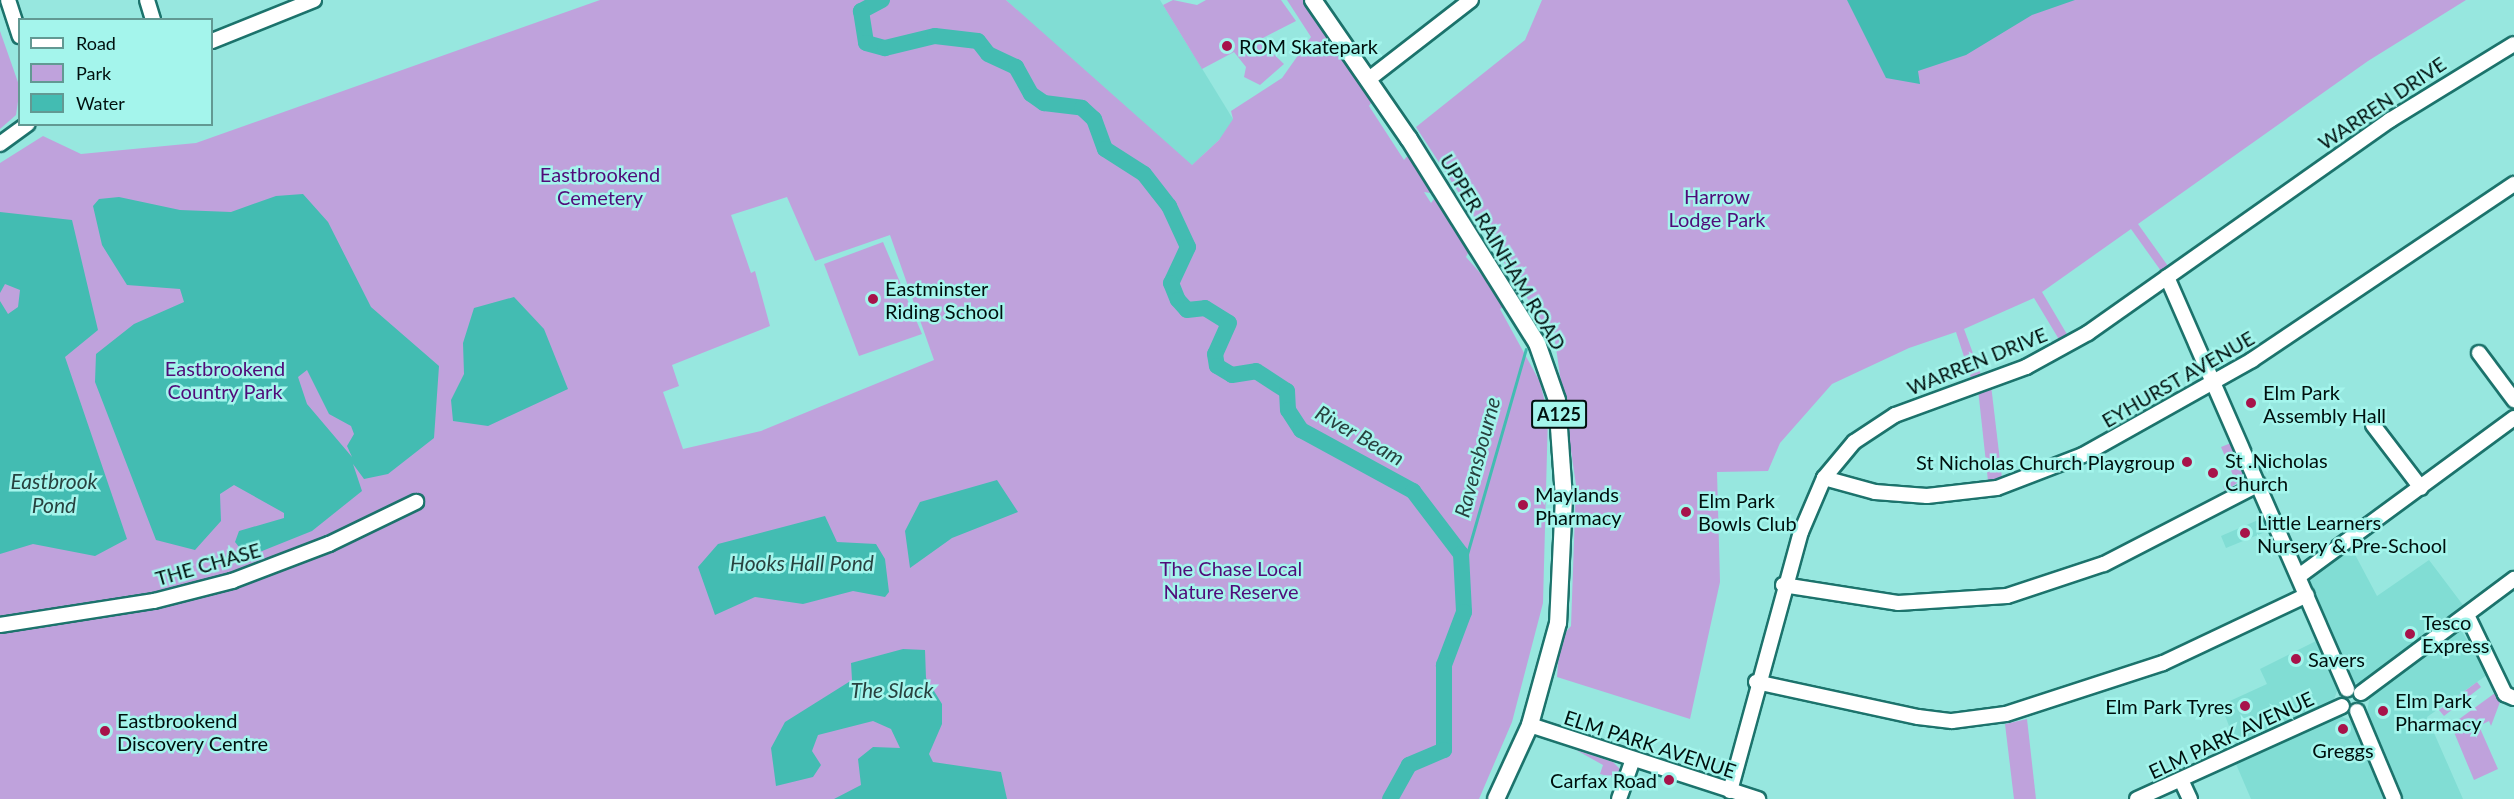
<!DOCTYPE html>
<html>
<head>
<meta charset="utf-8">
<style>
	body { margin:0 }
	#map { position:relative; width:2514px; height:799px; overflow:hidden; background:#97e7df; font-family:Lato,sans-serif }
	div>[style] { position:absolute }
	.built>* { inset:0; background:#81ddd4 }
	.green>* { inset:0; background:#bfa2dc }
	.water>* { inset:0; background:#43bcb2 }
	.stream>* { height:3px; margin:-1.5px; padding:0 1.5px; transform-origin:1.5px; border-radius:1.5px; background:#43bcb2 }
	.river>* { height:16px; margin:-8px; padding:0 8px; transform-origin:8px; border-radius:8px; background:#43bcb2 }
	.roads { filter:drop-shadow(2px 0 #1c736c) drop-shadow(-2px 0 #1c736c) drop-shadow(0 2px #1c736c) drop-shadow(0 -2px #1c736c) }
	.minor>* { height:14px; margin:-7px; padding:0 7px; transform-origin:7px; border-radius:7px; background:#fff }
	.major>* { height:16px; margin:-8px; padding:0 8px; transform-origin:8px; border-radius:8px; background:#fff }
	.dots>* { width:16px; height:16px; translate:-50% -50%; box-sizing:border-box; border:3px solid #a4f5ec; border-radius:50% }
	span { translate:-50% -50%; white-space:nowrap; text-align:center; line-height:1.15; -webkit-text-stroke:5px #a4f5ec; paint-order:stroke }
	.shield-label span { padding:2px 4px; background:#a4f5ec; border:2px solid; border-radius:4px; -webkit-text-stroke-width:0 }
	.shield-label { font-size:18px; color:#00100e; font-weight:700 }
	.poi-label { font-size:20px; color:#00100e }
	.left { translate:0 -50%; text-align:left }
	.right { translate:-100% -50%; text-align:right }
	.street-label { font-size:20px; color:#00100e }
	.park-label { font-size:20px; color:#500c79 }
	.water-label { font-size:21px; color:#28423f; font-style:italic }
	.legend { position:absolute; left:18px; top:18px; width:195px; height:108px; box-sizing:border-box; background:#a4f5ec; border:2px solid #629993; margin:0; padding:8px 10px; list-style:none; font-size:18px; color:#00100e }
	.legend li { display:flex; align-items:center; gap:12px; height:30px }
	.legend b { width:30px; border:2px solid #629993 }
</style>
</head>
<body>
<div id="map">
	<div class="built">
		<div style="clip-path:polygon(1006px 0,1160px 0,1236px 124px,1189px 168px)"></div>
		<div style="clip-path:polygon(2265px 517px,2270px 530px,2226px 548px,2221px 536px)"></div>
		<div style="clip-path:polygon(2351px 547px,2377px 596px,2429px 560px,2466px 609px,2364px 685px,2350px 682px,2308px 585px,2309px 578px)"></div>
		<div style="clip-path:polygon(2460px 628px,2487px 675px,2427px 717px,2463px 799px,2401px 799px,2366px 719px,2370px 694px)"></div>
		<div style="clip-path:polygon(2320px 639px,2339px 686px,2332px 705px,2237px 747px,2221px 705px,2267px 684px,2260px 669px)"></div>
		<div style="clip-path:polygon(2338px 715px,2354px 722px,2388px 799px,2251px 799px,2236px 764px)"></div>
	</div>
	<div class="green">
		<div style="clip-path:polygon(evenodd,600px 0,1006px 0,1192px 165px,1219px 140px,1233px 119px,1231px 111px,1282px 78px,1311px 37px,1287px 0,1304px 0,1330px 38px,1318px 55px,1339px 42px,1375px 97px,1369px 106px,1404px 160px,1409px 154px,1436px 194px,1424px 192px,1431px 203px,1438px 194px,1471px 247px,1466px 257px,1496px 291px,1504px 306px,1500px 309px,1540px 382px,1548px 415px,1543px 603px,1512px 722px,1479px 799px,0 799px,0 163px,43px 136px,81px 154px,196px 143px,600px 0,787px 197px,815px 261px,890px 235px,934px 360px,761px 431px,683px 449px,663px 392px,679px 386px,672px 365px,770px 326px,755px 271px,751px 273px,731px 215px,787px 197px)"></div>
		<div style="clip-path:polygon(1173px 0,1197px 5px,1206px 0,1281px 0,1296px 21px,1259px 40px,1284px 64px,1260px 85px,1244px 77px,1246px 67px,1234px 52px,1202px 69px,1163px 5px)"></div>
		<div style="clip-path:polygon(1542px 0,2466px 0,2368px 61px,2138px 224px,2168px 266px,2161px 271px,2131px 229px,2042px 292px,2068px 336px,2060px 341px,2034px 298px,1964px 329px,1981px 375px,1971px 378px,1956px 332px,1909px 348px,1832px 384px,1780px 443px,1768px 471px,1717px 472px,1720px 582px,1690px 719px,1557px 677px,1560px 639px,1571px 626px,1576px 485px,1555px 341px,1416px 127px,1525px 40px)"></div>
		<div style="clip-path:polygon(0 31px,20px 88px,16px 115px,0 129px)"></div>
		<div style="clip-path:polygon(883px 242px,922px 334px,859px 356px,824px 264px)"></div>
		<div style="clip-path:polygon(1991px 385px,2002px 478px,1988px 481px,1978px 389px)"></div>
		<div style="clip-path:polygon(2231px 443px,2246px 476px,2225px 492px,2223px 486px,2235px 480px,2221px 447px)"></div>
		<div style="clip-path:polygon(2477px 682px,2481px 687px,2444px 716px,2439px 710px)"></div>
		<div style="clip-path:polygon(2495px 693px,2500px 702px,2491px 726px,2489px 721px,2479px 726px,2498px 769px,2474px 780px,2451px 725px)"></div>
		<div style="clip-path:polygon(2027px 719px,2036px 799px,2014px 799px,2005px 724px)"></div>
		<div style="clip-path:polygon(1576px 750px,1613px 762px,1620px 769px,1619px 779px,1600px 774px,1603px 765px)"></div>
	</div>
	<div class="water">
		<div style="clip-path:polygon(1847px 0,2075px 0,2032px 15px,1966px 55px,1918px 71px,1920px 84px,1886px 78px)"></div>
		<div style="clip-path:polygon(evenodd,303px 194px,328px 222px,371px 307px,439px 366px,434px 438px,388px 474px,364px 479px,353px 464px,362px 491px,312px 531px,247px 557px,235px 542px,239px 531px,284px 518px,284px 513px,234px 485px,220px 494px,221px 521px,195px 550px,156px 540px,95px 382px,96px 354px,134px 324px,184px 302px,180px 289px,127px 285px,102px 245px,93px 206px,99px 199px,119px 197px,180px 210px,231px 212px,276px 196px,303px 194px,307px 370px,329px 414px,351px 426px,354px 434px,347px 446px,352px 457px,307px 404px,298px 377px,307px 370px)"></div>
		<div style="clip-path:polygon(0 212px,72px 220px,98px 330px,65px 357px,127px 539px,95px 556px,33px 544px,0 554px,0 301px,8px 314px,18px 307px,20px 290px,5px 284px,0 293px)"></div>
		<div style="clip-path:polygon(514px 297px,544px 329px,568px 389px,488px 426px,453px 421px,451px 400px,464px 374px,463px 343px,474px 308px)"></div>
		<div style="clip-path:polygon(997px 480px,1018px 512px,952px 538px,910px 568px,905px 531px,920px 502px)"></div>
		<div style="clip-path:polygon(825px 516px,837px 542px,876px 544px,885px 559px,889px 592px,885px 597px,853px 591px,803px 604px,755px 597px,715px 615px,698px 567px,718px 544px)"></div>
		<div style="clip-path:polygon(903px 649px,925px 650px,926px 678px,942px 704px,942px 724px,929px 754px,933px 762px,1001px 772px,1007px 799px,834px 799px,861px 785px,858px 759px,873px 747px,900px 748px,891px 729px,873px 721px,818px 735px,812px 751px,821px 765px,813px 777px,776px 786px,771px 748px,785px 722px,852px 680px,851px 663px)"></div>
	</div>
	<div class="stream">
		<div style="left:1461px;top:575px;width:235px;rotate:-74deg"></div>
	</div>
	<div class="river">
		<div style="left:882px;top:0;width:24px;rotate:152deg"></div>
		<div style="left:861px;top:11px;width:32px;rotate:81deg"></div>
		<div style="left:866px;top:43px;width:20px;rotate:15deg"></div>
		<div style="left:885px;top:48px;width:51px;rotate:-13.5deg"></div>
		<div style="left:935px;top:36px;width:43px;rotate:6.6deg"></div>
		<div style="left:978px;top:41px;width:16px;rotate:52deg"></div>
		<div style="left:988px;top:54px;width:31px;rotate:25deg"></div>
		<div style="left:1016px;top:67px;width:31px;rotate:61deg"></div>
		<div style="left:1031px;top:94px;width:16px;rotate:35deg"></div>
		<div style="left:1044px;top:103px;width:38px;rotate:7deg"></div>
		<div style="left:1082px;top:108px;width:16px;rotate:43deg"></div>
		<div style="left:1094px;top:119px;width:32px;rotate:70deg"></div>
		<div style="left:1105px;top:149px;width:46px;rotate:32.7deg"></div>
		<div style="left:1144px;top:174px;width:41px;rotate:52deg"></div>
		<div style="left:1169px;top:206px;width:45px;rotate:65.1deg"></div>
		<div style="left:1188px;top:247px;width:40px;rotate:115deg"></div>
		<div style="left:1171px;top:283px;width:18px;rotate:68deg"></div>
		<div style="left:1178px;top:300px;width:13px;rotate:48deg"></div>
		<div style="left:1187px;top:310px;width:18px;rotate:-6deg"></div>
		<div style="left:1205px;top:308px;width:28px;rotate:32deg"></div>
		<div style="left:1229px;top:323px;width:34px;rotate:114deg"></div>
		<div style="left:1215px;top:354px;width:12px;rotate:81deg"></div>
		<div style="left:1217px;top:366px;width:17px;rotate:31deg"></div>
		<div style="left:1232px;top:375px;width:24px;rotate:-9deg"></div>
		<div style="left:1256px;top:371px;width:37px;rotate:33deg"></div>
		<div style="left:1287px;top:391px;width:19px;rotate:87deg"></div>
		<div style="left:1288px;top:410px;width:24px;rotate:57deg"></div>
		<div style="left:1301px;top:430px;width:128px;rotate:28.6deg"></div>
		<div style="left:1413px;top:491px;width:79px;rotate:52.7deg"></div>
		<div style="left:1461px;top:554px;width:58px;rotate:87deg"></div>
		<div style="left:1464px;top:612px;width:57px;rotate:110.7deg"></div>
		<div style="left:1444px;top:665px;width:85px;rotate:90deg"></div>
		<div style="left:1444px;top:750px;width:38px;rotate:157deg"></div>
		<div style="left:1409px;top:765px;width:39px;rotate:119deg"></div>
	</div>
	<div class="roads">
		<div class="minor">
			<div style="left:8px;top:0;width:38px;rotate:72deg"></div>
			<div style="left:147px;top:0;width:21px;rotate:73deg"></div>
			<div style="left:212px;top:41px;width:110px;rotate:-21.9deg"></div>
			<div style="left:1369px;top:79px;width:129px;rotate:-37.8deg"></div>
			<div style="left:0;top:144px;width:34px;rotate:-36deg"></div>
			<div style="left:2167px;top:277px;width:450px;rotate:66.4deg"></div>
			<div style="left:2479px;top:353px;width:59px;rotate:53.3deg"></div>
			<div style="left:2373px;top:425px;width:79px;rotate:52.7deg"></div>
			<div style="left:1824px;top:478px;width:53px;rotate:15.4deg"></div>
			<div style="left:1875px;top:492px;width:52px;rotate:4.4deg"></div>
			<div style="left:1927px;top:496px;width:70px;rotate:-6.5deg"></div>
			<div style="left:1997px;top:488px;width:92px;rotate:-21deg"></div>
			<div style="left:2083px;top:455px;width:194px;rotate:-29.3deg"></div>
			<div style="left:2252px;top:360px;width:316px;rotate:-33.9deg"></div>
			<div style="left:2299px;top:576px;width:267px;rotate:-36.3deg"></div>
			<div style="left:1783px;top:585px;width:116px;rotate:8.9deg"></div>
			<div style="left:1898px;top:603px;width:109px;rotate:-3.7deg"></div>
			<div style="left:2007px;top:596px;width:102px;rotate:-18.3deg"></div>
			<div style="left:2104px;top:564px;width:174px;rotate:-27.3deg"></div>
			<div style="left:2467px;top:615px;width:88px;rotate:64.3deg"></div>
			<div style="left:2505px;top:694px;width:10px;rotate:24deg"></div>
			<div style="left:0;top:625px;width:156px;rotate:-8.9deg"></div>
			<div style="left:154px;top:601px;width:81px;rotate:-14.4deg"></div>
			<div style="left:232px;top:581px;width:104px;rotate:-20.9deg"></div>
			<div style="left:329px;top:544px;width:97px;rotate:-25.8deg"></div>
			<div style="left:1756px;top:682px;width:166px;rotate:12.2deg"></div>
			<div style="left:1918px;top:717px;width:34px;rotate:7deg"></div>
			<div style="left:1952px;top:721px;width:54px;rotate:-7.4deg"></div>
			<div style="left:2006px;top:714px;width:165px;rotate:-18deg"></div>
			<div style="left:2163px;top:663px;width:159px;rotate:-25.3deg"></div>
			<div style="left:2361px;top:693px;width:191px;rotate:-36.7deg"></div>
			<div style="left:2357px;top:711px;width:95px;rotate:67.2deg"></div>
			<div style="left:1530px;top:725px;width:240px;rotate:18deg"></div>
			<div style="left:2182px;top:782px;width:19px;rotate:65deg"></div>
			<div style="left:1730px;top:791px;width:269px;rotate:-74.7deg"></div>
			<div style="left:1801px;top:532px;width:59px;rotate:-66.9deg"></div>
			<div style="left:1824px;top:478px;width:47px;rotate:-50.2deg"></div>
			<div style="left:1854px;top:442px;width:49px;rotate:-33.4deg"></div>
			<div style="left:1895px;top:415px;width:140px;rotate:-20.1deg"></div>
			<div style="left:2026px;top:367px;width:71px;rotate:-28.7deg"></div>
			<div style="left:2088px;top:333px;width:370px;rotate:-35.2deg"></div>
			<div style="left:2390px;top:120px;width:145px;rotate:-31.5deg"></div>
			<div style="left:1619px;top:799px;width:42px;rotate:-70.7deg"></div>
			<div style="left:2137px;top:799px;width:225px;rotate:-24.4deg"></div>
		</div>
		<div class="major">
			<div style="left:1313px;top:0;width:169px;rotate:55.4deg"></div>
			<div style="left:1409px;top:139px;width:241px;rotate:57.9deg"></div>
			<div style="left:1537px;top:343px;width:60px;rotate:70.7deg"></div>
			<div style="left:1557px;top:400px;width:97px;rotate:85.9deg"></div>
			<div style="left:1564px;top:497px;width:126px;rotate:92.7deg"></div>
			<div style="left:1558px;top:623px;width:106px;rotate:105.4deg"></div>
			<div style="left:1530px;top:725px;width:81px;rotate:114.7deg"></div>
		</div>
	</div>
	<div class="dots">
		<div style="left:1227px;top:46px;background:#a7134a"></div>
		<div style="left:873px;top:299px;background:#a7134a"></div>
		<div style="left:2251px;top:403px;background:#a7134a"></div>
		<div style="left:2187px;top:462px;background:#a7134a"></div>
		<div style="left:2213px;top:473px;background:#a7134a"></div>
		<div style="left:1523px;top:505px;background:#a7134a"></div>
		<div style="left:1686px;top:512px;background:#a7134a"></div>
		<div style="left:2245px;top:533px;background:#a7134a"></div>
		<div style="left:2410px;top:634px;background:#a7134a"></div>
		<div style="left:2296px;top:659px;background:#a7134a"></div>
		<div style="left:2245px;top:706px;background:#a7134a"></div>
		<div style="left:2383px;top:711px;background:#a7134a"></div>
		<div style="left:2343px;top:729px;background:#a7134a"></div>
		<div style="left:105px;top:731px;background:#a7134a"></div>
		<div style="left:1669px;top:780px;background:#a7134a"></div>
	</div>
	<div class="shield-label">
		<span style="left:1559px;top:414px">A125</span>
	</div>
	<div class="poi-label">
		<span class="left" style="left:1239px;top:46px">ROM Skatepark</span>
		<span class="left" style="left:885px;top:300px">Eastminster<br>Riding School</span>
		<span class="left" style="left:2263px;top:404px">Elm Park<br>Assembly Hall</span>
		<span class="left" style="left:2225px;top:472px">St .Nicholas<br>Church</span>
		<span class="right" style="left:2175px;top:462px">St Nicholas Church Playgroup</span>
		<span class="left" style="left:1535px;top:506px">Maylands<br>Pharmacy</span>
		<span class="left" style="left:1698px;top:512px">Elm Park<br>Bowls Club</span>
		<span class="left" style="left:2257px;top:534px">Little Learners<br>Nursery &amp; Pre-School</span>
		<span class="left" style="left:2422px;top:634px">Tesco<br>Express</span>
		<span class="left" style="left:2308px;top:659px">Savers</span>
		<span class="left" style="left:2395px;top:712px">Elm Park<br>Pharmacy</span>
		<span class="right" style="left:2233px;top:706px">Elm Park Tyres</span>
		<span class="left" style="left:117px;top:732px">Eastbrookend<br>Discovery Centre</span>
		<span style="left:2343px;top:750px">Greggs</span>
		<span class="right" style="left:1657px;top:780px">Carfax Road</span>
	</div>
	<div class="street-label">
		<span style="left:2382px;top:103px;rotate:-34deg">WARREN DRIVE</span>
		<span style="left:1503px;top:252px;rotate:59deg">UPPER RAINHAM ROAD</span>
		<span style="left:1977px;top:361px;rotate:-22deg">WARREN DRIVE</span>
		<span style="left:2178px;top:379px;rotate:-30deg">EYHURST AVENUE</span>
		<span style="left:208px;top:564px;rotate:-16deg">THE CHASE</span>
		<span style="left:2231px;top:735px;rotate:-25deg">ELM PARK AVENUE</span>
		<span style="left:1650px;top:744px;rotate:18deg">ELM PARK AVENUE</span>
	</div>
	<div class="park-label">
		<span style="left:600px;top:186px">Eastbrookend<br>Cemetery</span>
		<span style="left:1717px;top:208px">Harrow<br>Lodge Park</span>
		<span style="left:225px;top:380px">Eastbrookend<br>Country Park</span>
		<span style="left:1231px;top:580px">The Chase Local<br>Nature Reserve</span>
	</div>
	<div class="water-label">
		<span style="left:1360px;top:435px;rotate:30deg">River Beam</span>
		<span style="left:1477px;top:457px;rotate:-75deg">Ravensbourne</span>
		<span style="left:54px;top:493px">Eastbrook<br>Pond</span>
		<span style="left:802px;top:563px">Hooks Hall Pond</span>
		<span style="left:892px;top:690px">The Slack</span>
	</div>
	<ul class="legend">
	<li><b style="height:8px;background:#fff"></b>Road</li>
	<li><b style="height:16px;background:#bfa2dc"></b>Park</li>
	<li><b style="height:16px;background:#43bcb2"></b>Water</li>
	</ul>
</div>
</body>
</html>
